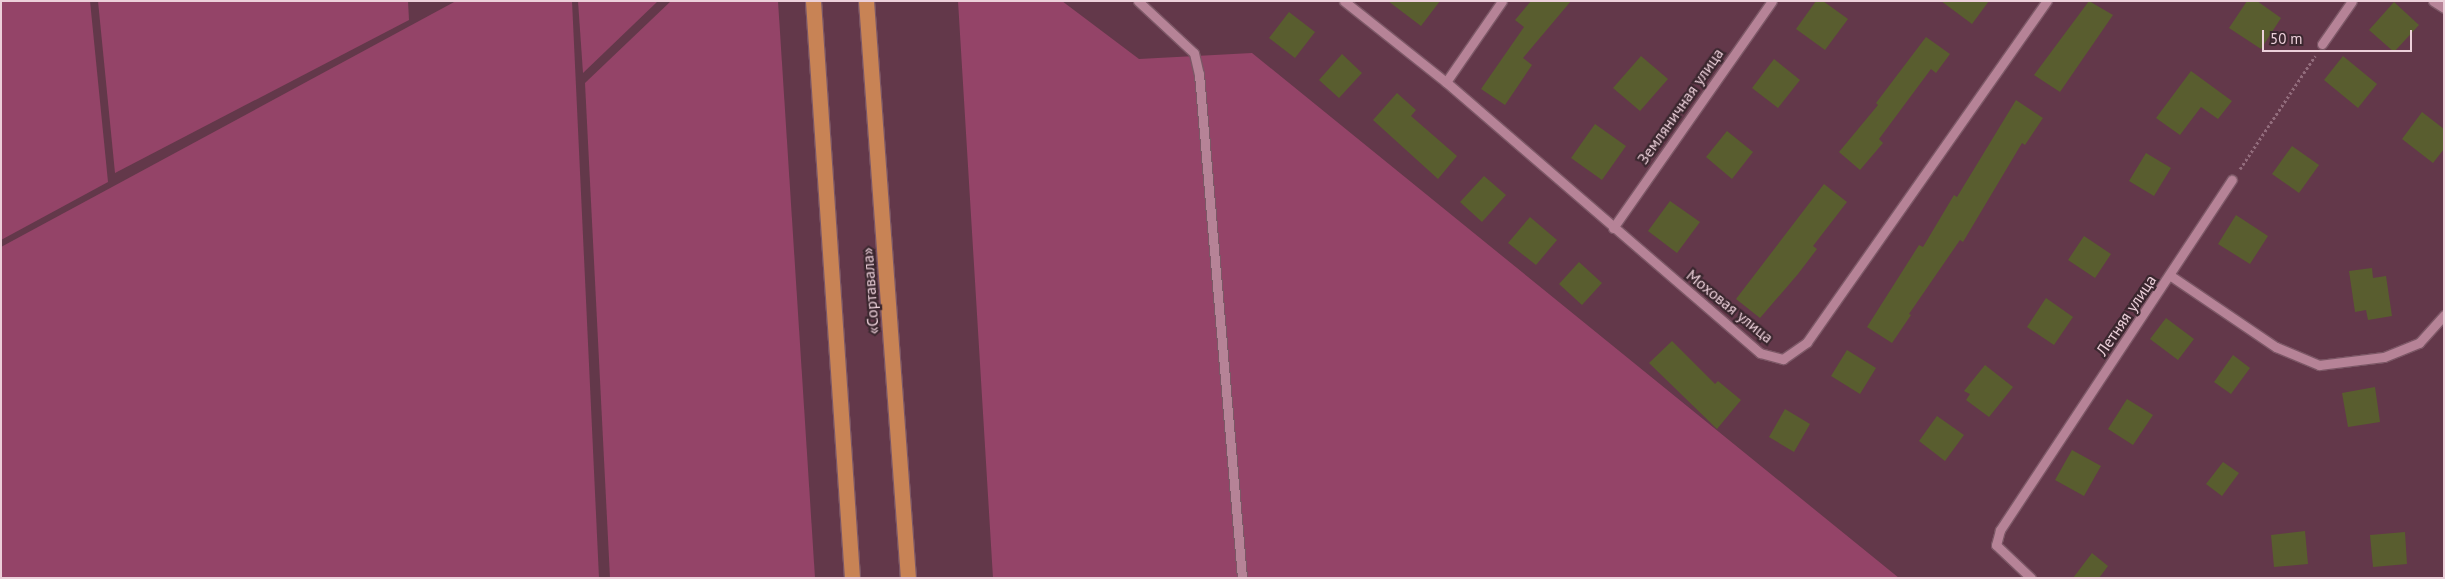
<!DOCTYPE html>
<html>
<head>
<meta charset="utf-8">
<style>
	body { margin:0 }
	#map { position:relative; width:2445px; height:579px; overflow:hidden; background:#63384a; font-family:"PT Sans",sans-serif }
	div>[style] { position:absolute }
	.green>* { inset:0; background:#944468 }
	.building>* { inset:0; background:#595d2f }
	.path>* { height:3px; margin-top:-1.5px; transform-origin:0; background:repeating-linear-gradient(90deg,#926c7c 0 2.5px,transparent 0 5px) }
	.roads { filter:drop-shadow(1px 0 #7c5766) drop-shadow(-1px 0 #7c5766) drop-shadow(0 1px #7c5766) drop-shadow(0 -1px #7c5766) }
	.minor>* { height:9px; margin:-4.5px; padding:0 4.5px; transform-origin:4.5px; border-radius:4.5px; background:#b68397 }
	.highway>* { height:15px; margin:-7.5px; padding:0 7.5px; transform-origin:7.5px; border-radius:7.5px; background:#c88355 }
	span { translate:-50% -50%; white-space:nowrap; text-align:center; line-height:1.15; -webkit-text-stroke:4.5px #3b272f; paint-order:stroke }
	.street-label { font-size:16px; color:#ecd0da }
	.frame { position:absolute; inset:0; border:2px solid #ecd0da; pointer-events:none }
	.scale { position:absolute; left:2262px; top:30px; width:150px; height:22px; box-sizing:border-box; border:2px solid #ecd0da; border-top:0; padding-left:6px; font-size:15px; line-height:18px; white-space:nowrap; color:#ecd0da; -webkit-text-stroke:4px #3b272f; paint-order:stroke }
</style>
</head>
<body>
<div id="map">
	<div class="green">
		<div style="clip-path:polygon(1px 1px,90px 1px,108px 182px,1px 240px)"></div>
		<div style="clip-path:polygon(98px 1px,408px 1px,409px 20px,115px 173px)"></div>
		<div style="clip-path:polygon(456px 1px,572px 1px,599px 578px,1px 578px,1px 247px)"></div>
		<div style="clip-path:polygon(578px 1px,658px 1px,583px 73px)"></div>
		<div style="clip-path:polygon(671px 1px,778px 1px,815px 578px,610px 578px,585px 83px)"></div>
		<div style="clip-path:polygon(958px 1px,1062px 1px,1139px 59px,1252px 53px,1899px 578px,993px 578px)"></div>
	</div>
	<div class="building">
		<div style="clip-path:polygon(1388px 1px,1440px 1px,1421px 26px)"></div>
		<div style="clip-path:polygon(1531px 1px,1571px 1px,1523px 58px,1532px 65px,1505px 105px,1481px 89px,1524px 27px,1515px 20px)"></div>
		<div style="clip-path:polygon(1816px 1px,1823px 1px,1848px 19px,1825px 50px,1796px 29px)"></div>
		<div style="clip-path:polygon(1941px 1px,1989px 1px,1972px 24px)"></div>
		<div style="clip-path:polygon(2089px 1px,2113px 15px,2060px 92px,2034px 75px)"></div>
		<div style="clip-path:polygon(2247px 1px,2257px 1px,2281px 18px,2261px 49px,2229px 28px)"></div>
		<div style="clip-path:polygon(2394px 2px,2419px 25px,2394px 52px,2369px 30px)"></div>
		<div style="clip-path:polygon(1289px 12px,1315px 32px,1295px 58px,1269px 38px)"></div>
		<div style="clip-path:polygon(1926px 37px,1950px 54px,1936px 73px,1931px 69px,1879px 139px,1883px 143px,1860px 170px,1839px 152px,1878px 105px,1876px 103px)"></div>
		<div style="clip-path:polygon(1342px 54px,1362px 73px,1339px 98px,1319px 80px)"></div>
		<div style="clip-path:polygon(1641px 56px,1668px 79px,1640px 111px,1613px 88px)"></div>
		<div style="clip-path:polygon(2343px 56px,2377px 84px,2358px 108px,2324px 80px)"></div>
		<div style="clip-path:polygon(1774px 59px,1800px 80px,1778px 108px,1752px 88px)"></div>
		<div style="clip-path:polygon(2191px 71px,2232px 101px,2218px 119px,2201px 107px,2180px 135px,2156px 118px)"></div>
		<div style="clip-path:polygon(1397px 93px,1416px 110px,1411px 116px,1457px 156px,1438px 179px,1373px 120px)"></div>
		<div style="clip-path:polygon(2016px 100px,2043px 118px,2025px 145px,2022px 143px,1963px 242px,1960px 240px,1909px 314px,1911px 315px,1892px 343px,1867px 327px,1919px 245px,1923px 247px,1954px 195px,1957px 197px)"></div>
		<div style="clip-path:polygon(2422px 112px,2444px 129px,2444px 149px,2433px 163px,2402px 139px)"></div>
		<div style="clip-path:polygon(1595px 124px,1626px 146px,1602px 180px,1571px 158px)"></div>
		<div style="clip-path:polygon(1727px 131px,1753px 152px,1732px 179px,1706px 157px)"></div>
		<div style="clip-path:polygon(2292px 146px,2319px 165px,2299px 193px,2272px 174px)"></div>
		<div style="clip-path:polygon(2146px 153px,2171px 168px,2154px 196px,2129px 181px)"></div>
		<div style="clip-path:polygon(1484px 176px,1506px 195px,1482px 222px,1460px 202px)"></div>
		<div style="clip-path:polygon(1824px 184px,1847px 202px,1813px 246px,1817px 249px,1798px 274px,1760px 318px,1736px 299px)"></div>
		<div style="clip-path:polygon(1670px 201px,1700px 222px,1677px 253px,1648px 231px)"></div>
		<div style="clip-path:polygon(2236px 215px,2268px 236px,2250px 264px,2218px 244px)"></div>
		<div style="clip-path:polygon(1530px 217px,1557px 240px,1536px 265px,1508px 243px)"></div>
		<div style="clip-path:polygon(2084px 236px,2111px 254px,2095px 278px,2068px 260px)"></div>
		<div style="clip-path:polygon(1579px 262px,1602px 283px,1582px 305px,1559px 284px)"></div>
		<div style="clip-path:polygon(2372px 268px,2373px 278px,2386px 276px,2392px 316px,2368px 320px,2366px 310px,2355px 312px,2349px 271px)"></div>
		<div style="clip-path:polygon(2046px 298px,2073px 317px,2054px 345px,2027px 327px)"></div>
		<div style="clip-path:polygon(2166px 318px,2194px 339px,2178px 360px,2150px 339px)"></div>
		<div style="clip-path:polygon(1672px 341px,1715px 384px,1718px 381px,1741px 400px,1717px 429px,1649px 363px)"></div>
		<div style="clip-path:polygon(1847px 350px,1876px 368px,1860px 394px,1831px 376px)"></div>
		<div style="clip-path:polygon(2233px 355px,2250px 368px,2231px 394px,2214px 382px)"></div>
		<div style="clip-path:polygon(1985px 365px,2013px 387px,1989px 417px,1966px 400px,1970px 394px,1964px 391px)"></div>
		<div style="clip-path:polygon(2375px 387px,2380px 422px,2348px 427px,2342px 393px)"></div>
		<div style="clip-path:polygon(2127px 399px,2153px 415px,2133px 445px,2108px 429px)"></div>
		<div style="clip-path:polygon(1785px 409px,1810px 424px,1794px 452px,1769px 437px)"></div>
		<div style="clip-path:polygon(1937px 416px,1964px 435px,1945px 461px,1919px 441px)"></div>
		<div style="clip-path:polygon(2072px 450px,2101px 466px,2084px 496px,2055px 480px)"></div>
		<div style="clip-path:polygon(2223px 462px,2239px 473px,2222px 496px,2206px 484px)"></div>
		<div style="clip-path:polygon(2305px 531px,2308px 564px,2274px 567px,2271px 535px)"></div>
		<div style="clip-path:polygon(2405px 532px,2407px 564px,2373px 567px,2370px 535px)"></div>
		<div style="clip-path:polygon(2092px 553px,2108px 566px,2099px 578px,2073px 578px)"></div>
	</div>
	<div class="path">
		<div style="left:2240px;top:169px;width:136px;rotate:-56.4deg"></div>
	</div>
	<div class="roads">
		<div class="minor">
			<div style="left:1138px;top:1px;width:76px;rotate:42.9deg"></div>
			<div style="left:1194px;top:53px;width:22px;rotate:77deg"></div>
			<div style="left:1199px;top:74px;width:506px;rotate:85.12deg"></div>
			<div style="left:1344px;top:1px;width:130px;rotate:38.5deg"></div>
			<div style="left:1446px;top:82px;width:415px;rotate:40.8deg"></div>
			<div style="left:1760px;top:353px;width:24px;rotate:15deg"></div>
			<div style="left:1783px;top:359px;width:29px;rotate:-35deg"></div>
			<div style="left:1807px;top:342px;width:417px;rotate:-54.9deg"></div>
			<div style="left:2433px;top:1px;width:13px;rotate:32deg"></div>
			<div style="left:2322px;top:44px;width:52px;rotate:-55.1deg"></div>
			<div style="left:1446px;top:82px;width:98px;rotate:-55.3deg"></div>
			<div style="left:1613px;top:228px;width:277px;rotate:-55deg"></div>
			<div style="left:2171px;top:276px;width:127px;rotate:34.1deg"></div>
			<div style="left:2276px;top:347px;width:47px;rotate:22.7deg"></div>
			<div style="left:2319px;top:365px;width:65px;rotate:-7deg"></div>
			<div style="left:2384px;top:357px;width:38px;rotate:-22deg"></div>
			<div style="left:2419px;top:343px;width:38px;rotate:-48deg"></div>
			<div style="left:2031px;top:578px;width:48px;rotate:-136.7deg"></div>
			<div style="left:1996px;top:545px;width:16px;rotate:-75deg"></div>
			<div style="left:2000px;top:530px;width:420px;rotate:-56.5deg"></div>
		</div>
		<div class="highway">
			<div style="left:813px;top:1px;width:578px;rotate:86.13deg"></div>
			<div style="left:866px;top:1px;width:579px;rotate:85.84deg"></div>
		</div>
	</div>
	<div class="street-label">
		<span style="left:1680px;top:106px;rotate:-55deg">Земляничная улица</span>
		<span style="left:870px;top:291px;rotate:-94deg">«Сортавала»</span>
		<span style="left:1730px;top:306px;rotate:39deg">Моховая улица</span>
		<span style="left:2126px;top:315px;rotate:-56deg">Летняя улица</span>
	</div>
	<div class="frame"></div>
	<div class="scale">50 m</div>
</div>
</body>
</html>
